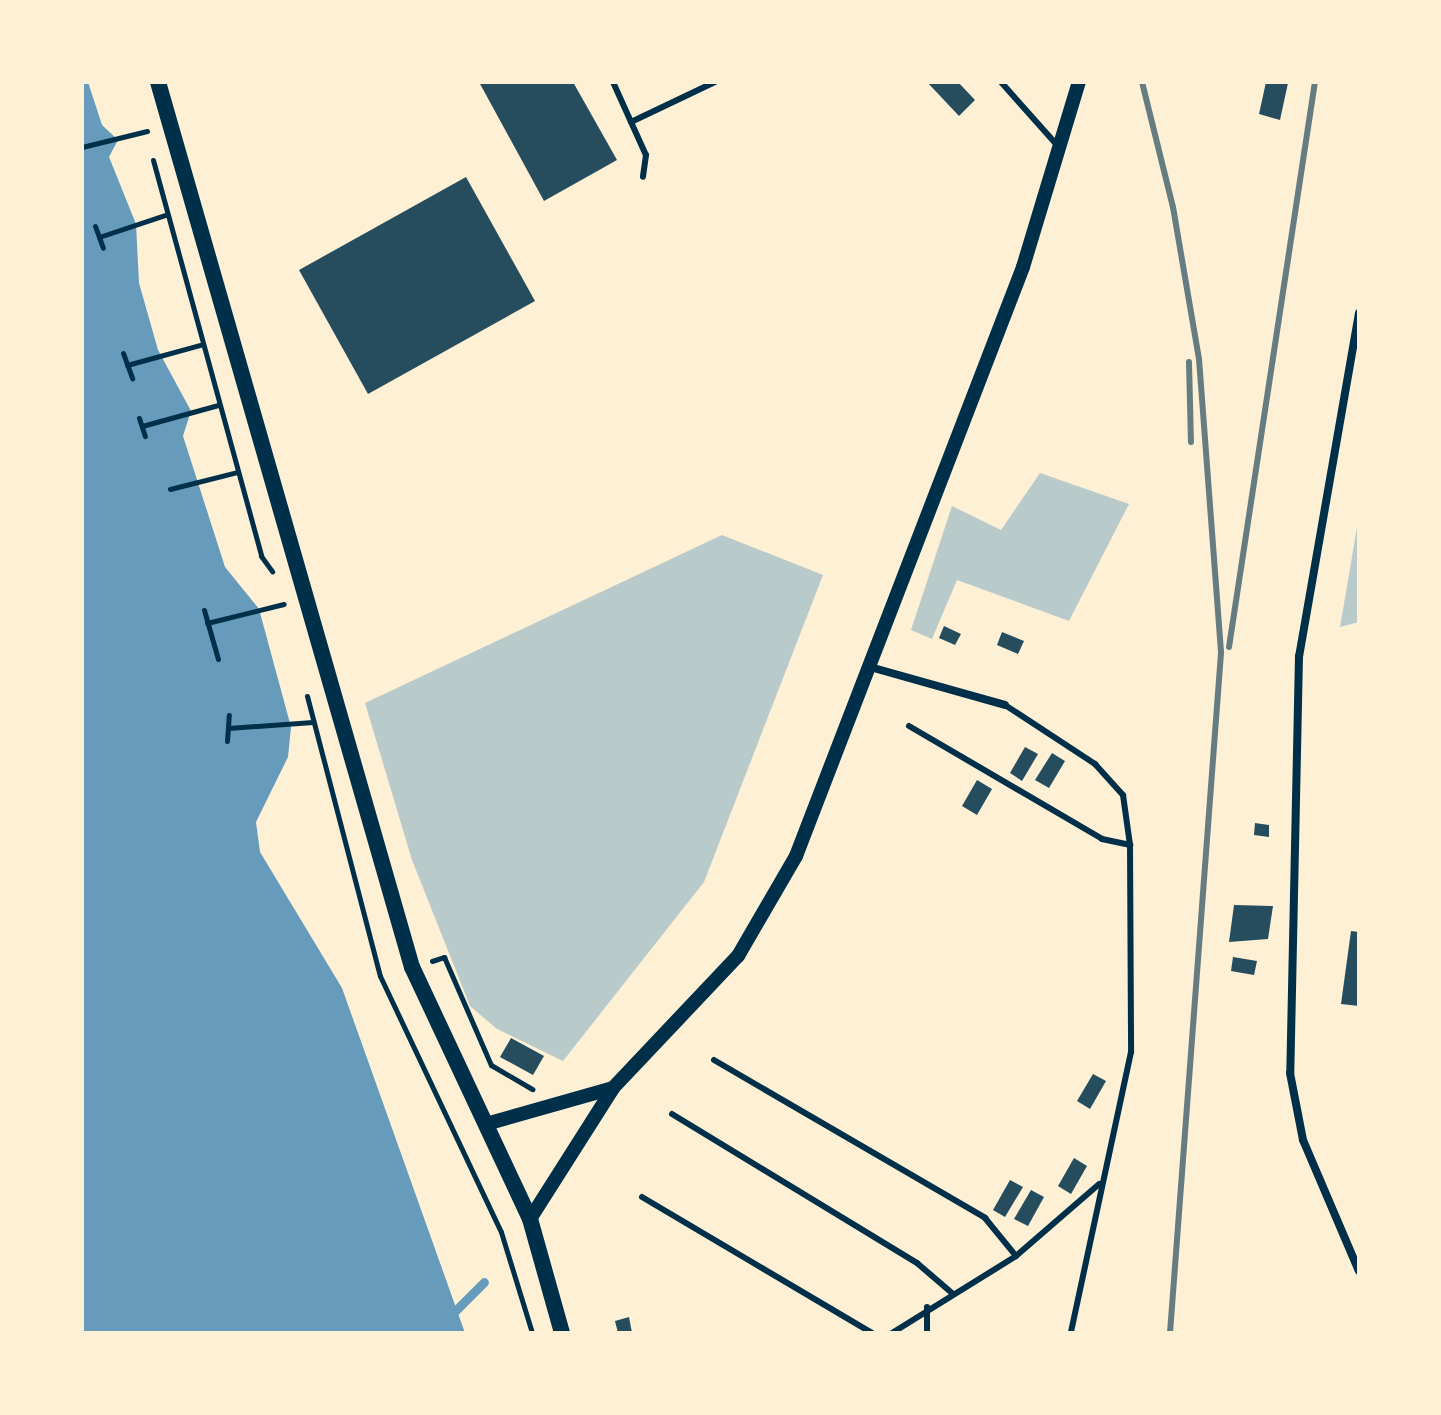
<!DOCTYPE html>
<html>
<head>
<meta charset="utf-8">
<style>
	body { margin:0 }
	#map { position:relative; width:1441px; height:1415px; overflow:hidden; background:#fdf0d5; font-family:Quicksand,sans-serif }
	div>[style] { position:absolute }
	.green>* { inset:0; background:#b9caca }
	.water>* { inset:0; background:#669bbc }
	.stream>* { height:9px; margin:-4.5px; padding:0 4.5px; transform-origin:4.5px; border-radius:4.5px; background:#669bbc }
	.building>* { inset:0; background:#264d5e }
	.path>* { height:5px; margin:-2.5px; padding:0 2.5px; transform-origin:2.5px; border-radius:2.5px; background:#003049 }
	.service>* { height:6px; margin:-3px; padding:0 3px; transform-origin:3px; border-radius:3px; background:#003049 }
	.minor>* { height:8px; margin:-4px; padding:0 4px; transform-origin:4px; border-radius:4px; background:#003049 }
	.tertiary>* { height:14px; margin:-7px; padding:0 7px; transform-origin:7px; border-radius:7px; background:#003049 }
	.secondary>* { height:16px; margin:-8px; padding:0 8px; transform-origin:8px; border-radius:8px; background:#003049 }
	.rail>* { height:6px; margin:-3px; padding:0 3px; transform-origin:3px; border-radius:3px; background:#657d81 }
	span { translate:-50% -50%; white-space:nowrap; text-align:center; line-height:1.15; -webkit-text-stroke:8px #fdf0d5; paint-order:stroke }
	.frame { position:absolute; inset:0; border:84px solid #fdf0d5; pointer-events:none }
</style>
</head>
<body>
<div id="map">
	<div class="green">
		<div style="clip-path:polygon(1040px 473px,1129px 504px,1069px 621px,957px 580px,932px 639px,911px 630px,952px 506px,1001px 530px)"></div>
		<div style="clip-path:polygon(1359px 516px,1359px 622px,1340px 627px)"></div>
		<div style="clip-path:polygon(722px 535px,823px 575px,704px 882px,563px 1061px,497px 1029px,470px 1006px,412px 860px,365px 703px)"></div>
	</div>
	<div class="water">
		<div style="clip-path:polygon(82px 82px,88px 82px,102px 125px,118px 140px,109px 157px,136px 224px,139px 283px,158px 350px,191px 411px,183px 436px,225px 567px,259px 609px,291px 727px,288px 757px,256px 822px,260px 852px,342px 988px,465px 1333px,82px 1333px)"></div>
	</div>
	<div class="stream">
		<div style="left:433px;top:1333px;width:72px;rotate:-45deg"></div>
	</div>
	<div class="building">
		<div style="clip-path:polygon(479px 82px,573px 82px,617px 160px,544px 201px)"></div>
		<div style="clip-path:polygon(927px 82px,958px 82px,975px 100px,959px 116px)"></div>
		<div style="clip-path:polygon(1266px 82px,1288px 83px,1280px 120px,1259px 114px)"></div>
		<div style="clip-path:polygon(466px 177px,535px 301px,368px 394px,299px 270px)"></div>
		<div style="clip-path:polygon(944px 626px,961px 634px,955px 645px,939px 638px)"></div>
		<div style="clip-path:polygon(1002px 632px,1024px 641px,1018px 654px,997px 645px)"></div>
		<div style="clip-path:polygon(1025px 747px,1038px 754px,1022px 781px,1010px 773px)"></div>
		<div style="clip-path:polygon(1052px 753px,1065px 761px,1049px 788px,1035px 780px)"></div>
		<div style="clip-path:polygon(977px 780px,992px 789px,977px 815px,962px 806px)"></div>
		<div style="clip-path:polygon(1255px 823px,1269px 825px,1269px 837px,1254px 835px)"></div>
		<div style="clip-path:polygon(1234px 905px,1273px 906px,1268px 939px,1229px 942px)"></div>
		<div style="clip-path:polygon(1351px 931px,1359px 932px,1359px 1006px,1341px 1004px)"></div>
		<div style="clip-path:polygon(1233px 957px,1257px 961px,1254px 975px,1231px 971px)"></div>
		<div style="clip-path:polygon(511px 1038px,544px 1056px,533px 1075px,500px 1057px)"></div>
		<div style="clip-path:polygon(1093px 1074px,1106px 1081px,1090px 1109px,1077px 1101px)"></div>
		<div style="clip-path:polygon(1074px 1158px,1087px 1166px,1071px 1194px,1058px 1186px)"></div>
		<div style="clip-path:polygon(1010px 1180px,1023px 1187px,1005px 1217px,993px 1210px)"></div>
		<div style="clip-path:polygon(1031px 1190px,1044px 1197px,1028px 1226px,1014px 1219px)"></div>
		<div style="clip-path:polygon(629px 1317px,632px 1333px,618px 1333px,615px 1321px)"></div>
	</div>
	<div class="path">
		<div style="left:82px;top:147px;width:67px;rotate:-13.8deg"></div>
		<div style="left:153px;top:160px;width:410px;rotate:74.7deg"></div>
		<div style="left:261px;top:556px;width:19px;rotate:54deg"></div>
		<div style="left:95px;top:226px;width:23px;rotate:70deg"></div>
		<div style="left:99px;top:237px;width:70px;rotate:-18.4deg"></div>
		<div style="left:123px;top:353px;width:27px;rotate:70deg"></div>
		<div style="left:127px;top:365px;width:76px;rotate:-15.3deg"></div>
		<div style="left:139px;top:418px;width:19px;rotate:72deg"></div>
		<div style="left:142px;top:426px;width:79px;rotate:-15.4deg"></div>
		<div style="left:170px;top:489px;width:69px;rotate:-14.2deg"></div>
		<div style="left:204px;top:610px;width:51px;rotate:74.1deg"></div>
		<div style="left:207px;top:623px;width:79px;rotate:-13.9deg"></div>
		<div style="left:307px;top:696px;width:289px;rotate:75.4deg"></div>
		<div style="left:380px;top:976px;width:283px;rotate:64.7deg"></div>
		<div style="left:501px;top:1232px;width:106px;rotate:72.9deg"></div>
		<div style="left:228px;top:728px;width:85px;rotate:-4deg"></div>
		<div style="left:227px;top:741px;width:26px;rotate:-86deg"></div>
		<div style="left:432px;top:961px;width:13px;rotate:-18deg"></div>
		<div style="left:444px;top:957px;width:118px;rotate:66.5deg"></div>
		<div style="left:491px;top:1065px;width:48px;rotate:30.3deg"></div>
	</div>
	<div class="service">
		<div style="left:613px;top:82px;width:80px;rotate:65.7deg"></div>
		<div style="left:646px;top:155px;width:22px;rotate:98deg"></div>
		<div style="left:1001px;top:82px;width:84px;rotate:48.4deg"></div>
		<div style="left:631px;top:122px;width:93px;rotate:-25.5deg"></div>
		<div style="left:1005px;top:705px;width:108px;rotate:33.2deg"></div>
		<div style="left:1095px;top:764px;width:42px;rotate:47.9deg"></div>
		<div style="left:1123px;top:795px;width:50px;rotate:82deg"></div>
		<div style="left:1130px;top:845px;width:207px;rotate:89.7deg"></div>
		<div style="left:1131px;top:1052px;width:287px;rotate:102.1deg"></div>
		<div style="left:909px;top:726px;width:224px;rotate:30.3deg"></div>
		<div style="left:1102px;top:839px;width:29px;rotate:12deg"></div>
		<div style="left:714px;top:1060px;width:314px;rotate:30.2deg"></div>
		<div style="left:985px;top:1218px;width:49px;rotate:50.8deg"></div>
		<div style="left:672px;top:1114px;width:287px;rotate:31.3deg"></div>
		<div style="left:917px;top:1263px;width:46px;rotate:40.6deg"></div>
		<div style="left:642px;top:1197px;width:267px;rotate:30.6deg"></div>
		<div style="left:892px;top:1333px;width:146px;rotate:-31.8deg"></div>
		<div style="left:1016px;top:1256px;width:110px;rotate:-40.9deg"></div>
		<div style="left:927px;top:1333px;width:26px;rotate:-90deg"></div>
	</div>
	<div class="minor">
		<div style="left:1359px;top:313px;width:348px;rotate:99.9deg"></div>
		<div style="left:1299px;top:656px;width:417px;rotate:91.2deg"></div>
		<div style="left:1290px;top:1073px;width:68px;rotate:79deg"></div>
		<div style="left:1303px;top:1140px;width:142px;rotate:66.9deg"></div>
		<div style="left:870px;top:667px;width:140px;rotate:15.7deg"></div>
	</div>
	<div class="tertiary">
		<div style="left:486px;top:1124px;width:132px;rotate:-15.8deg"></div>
		<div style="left:530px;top:1219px;width:155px;rotate:-57.6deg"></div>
		<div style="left:613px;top:1088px;width:182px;rotate:-46.6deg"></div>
		<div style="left:738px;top:956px;width:116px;rotate:-59.9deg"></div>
		<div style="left:796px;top:856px;width:631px;rotate:-68.92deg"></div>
		<div style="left:1023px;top:267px;width:193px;rotate:-73.2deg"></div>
	</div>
	<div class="secondary">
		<div style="left:158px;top:82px;width:921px;rotate:73.99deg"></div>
		<div style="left:412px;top:967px;width:278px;rotate:64.9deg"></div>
		<div style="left:530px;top:1219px;width:118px;rotate:74.3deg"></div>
	</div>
	<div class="rail">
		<div style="left:1142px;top:82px;width:129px;rotate:76.1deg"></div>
		<div style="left:1173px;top:207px;width:154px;rotate:80.3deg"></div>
		<div style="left:1199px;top:359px;width:295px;rotate:85.7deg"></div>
		<div style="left:1221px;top:653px;width:682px;rotate:94.29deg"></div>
		<div style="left:1189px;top:362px;width:80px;rotate:88.6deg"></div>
		<div style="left:1229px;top:647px;width:572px;rotate:-81.35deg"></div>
	</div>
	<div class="frame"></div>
</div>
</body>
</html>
